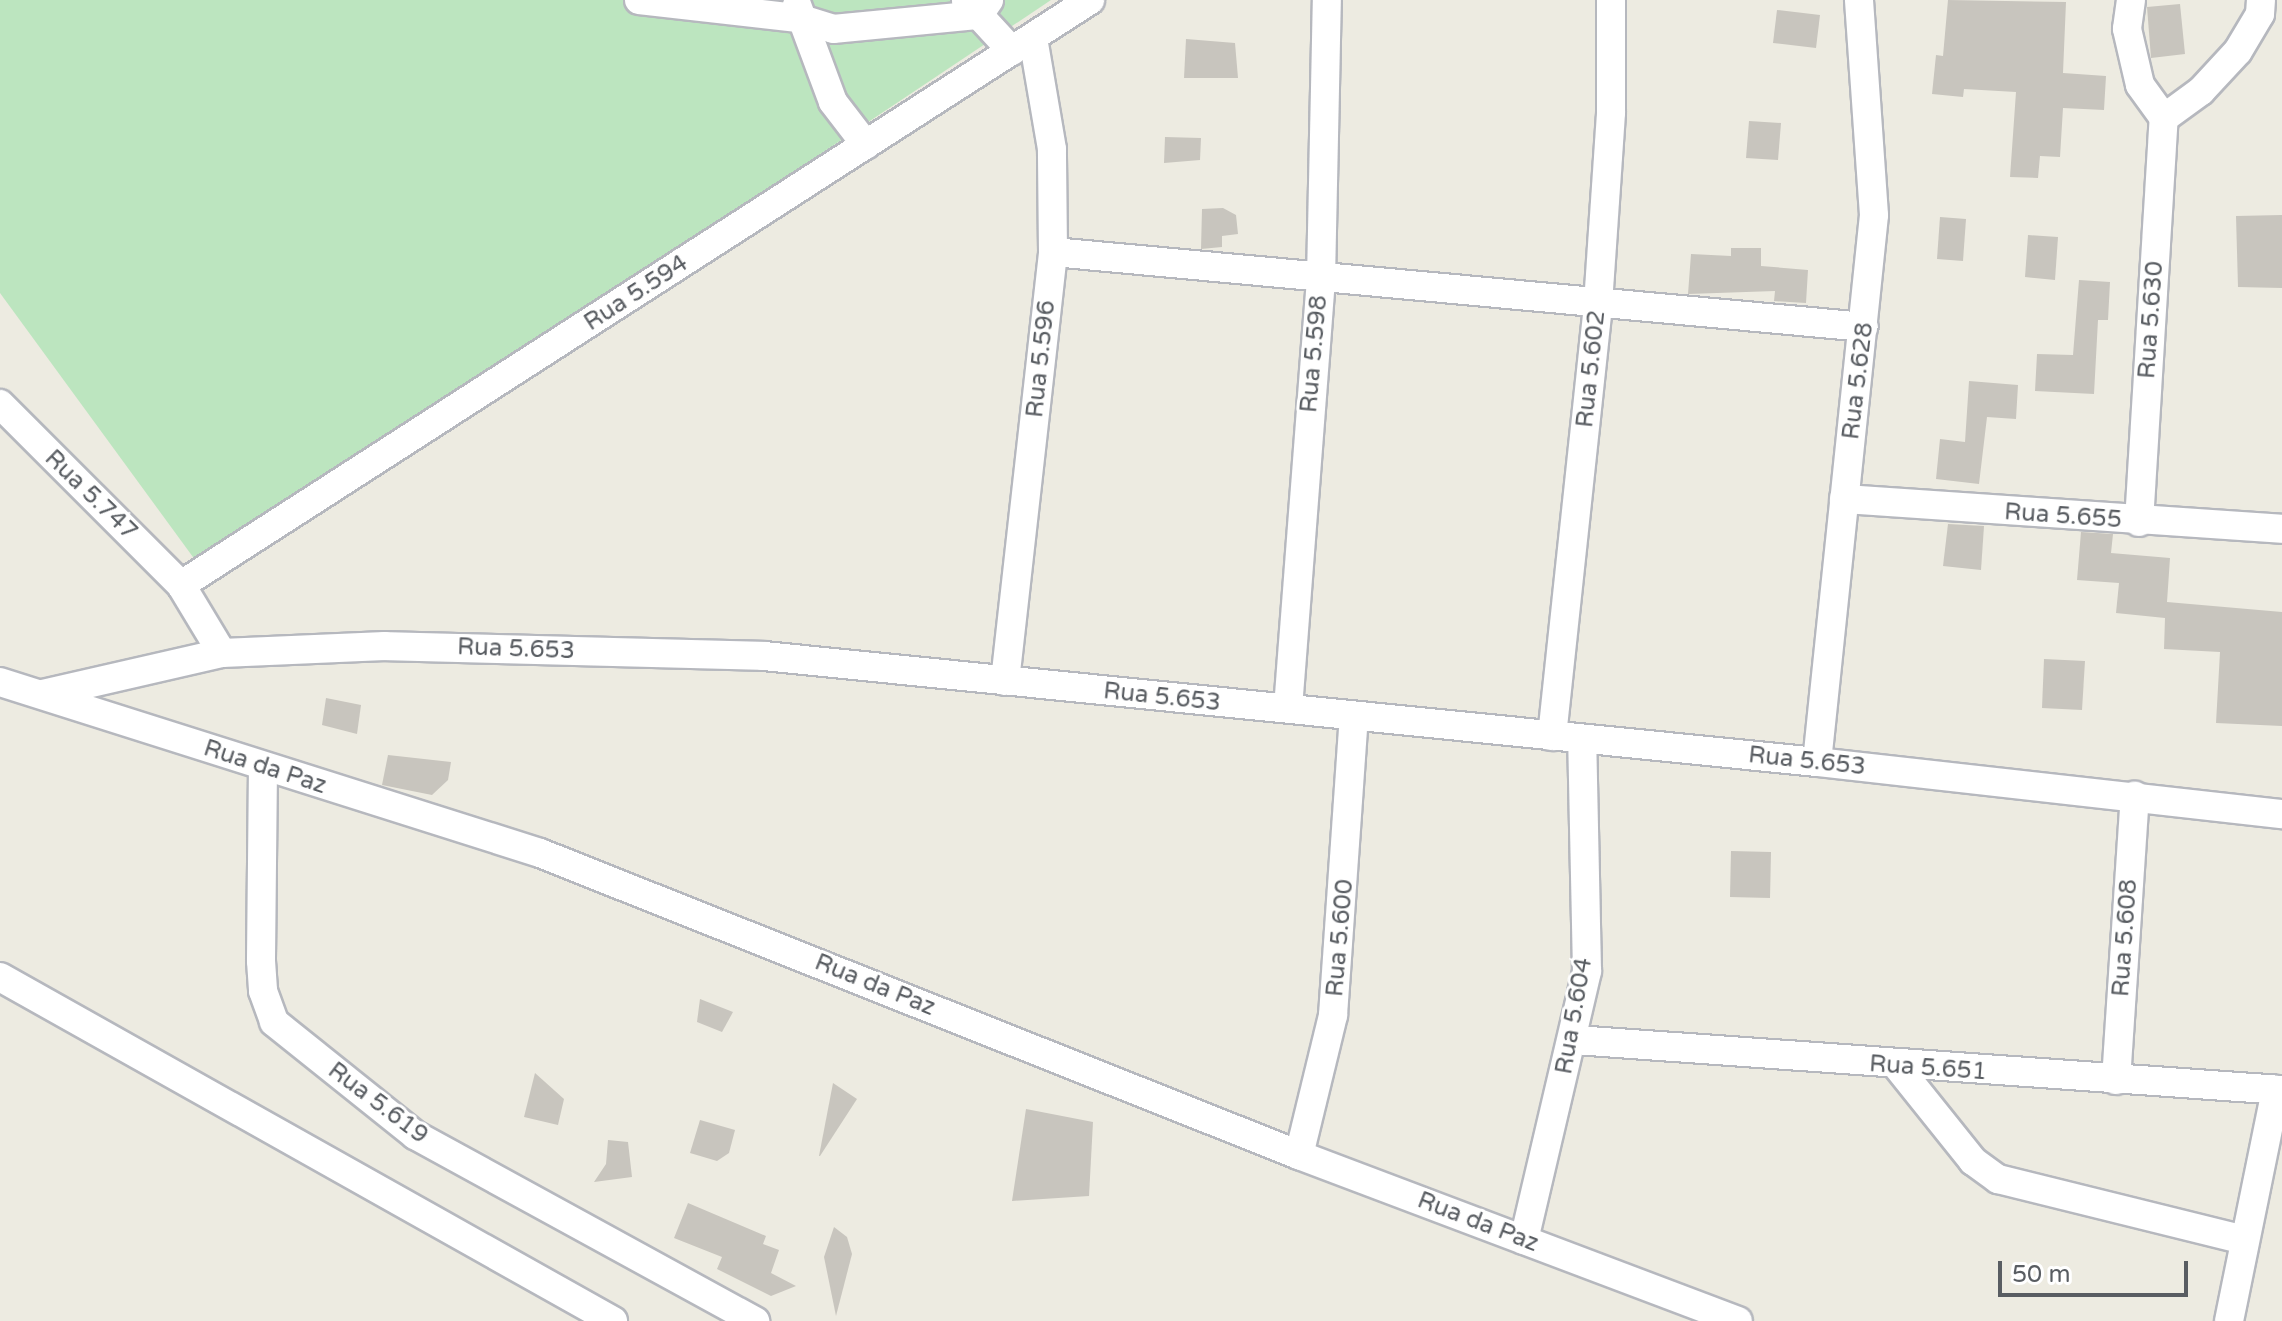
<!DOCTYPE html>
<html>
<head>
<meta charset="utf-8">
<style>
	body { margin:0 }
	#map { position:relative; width:2282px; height:1321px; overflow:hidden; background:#edebe1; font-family:"Varela Round",sans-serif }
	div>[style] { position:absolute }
	.green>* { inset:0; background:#bce5bf }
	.building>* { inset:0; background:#c8c5be }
	.roads { filter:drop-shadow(2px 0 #b6b8be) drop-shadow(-2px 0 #b6b8be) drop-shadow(0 2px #b6b8be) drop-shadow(0 -2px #b6b8be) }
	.minor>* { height:28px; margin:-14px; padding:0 14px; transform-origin:14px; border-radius:14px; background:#fff }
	span { translate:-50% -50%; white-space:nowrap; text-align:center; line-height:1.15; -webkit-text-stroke:6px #fff; paint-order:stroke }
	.street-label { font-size:24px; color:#595d62 }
	.scale { position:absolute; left:1998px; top:1261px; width:190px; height:36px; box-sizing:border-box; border:4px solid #595d62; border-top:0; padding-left:10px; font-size:24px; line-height:28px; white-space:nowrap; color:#595d62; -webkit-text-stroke:6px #fff; paint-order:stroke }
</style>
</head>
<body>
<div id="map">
	<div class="green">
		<div style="clip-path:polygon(0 0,1051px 0,201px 568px,0 293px)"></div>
	</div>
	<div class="building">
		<div style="clip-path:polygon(1948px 0,2066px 2px,2063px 73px,2106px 76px,2104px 110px,2063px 108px,2060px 157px,2040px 156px,2038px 178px,2010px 177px,2016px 92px,1964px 89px,1963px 97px,1932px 94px,1936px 55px,1943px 56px)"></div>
		<div style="clip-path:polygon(2180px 4px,2185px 54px,2151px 58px,2147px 7px)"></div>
		<div style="clip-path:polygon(1777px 10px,1820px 15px,1816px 48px,1773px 43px)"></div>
		<div style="clip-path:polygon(1186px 39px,1235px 43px,1238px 78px,1184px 78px)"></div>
		<div style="clip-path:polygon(1749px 121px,1781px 123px,1778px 160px,1746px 158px)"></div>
		<div style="clip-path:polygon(1165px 137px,1201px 138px,1200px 160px,1164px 163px)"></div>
		<div style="clip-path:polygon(1223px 208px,1236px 215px,1238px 234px,1222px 236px,1222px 247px,1201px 249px,1202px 209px)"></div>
		<div style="clip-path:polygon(2282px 215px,2282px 288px,2238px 287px,2236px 216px)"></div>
		<div style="clip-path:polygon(1940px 217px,1966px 219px,1963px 261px,1937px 259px)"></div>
		<div style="clip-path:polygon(2028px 235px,2058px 237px,2055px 280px,2025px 277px)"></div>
		<div style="clip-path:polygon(1731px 248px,1761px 248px,1761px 266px,1808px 270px,1806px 303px,1774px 301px,1775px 291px,1688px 294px,1691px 254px,1731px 256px)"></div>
		<div style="clip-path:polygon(2079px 280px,2110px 282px,2108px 320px,2098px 320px,2094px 394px,2035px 391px,2037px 354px,2073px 355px)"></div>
		<div style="clip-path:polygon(1969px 381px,2018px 385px,2016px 419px,1987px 417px,1979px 484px,1936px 479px,1940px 439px,1965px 442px)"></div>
		<div style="clip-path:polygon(1948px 524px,1984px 526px,1981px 570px,1943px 566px)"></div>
		<div style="clip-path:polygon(2081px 532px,2113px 534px,2111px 553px,2170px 558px,2167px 602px,2282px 612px,2282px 726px,2216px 723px,2220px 652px,2164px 649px,2165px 618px,2116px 613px,2119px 583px,2077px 580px)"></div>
		<div style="clip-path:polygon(2044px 659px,2085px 661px,2082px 710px,2042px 708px)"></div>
		<div style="clip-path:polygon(326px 698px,361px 705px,357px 734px,322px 725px)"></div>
		<div style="clip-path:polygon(388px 755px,451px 762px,448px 780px,432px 795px,382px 785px)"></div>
		<div style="clip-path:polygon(1731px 851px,1771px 852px,1770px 898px,1730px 897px)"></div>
		<div style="clip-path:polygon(700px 999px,733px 1012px,722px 1032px,697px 1022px)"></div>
		<div style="clip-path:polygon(535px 1073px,564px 1099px,558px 1125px,524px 1117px)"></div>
		<div style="clip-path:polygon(833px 1083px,857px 1099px,820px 1156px,819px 1156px)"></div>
		<div style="clip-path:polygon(1026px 1109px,1093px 1122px,1089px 1196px,1012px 1201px)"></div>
		<div style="clip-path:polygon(700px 1120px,735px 1130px,729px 1153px,717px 1161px,690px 1153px)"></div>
		<div style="clip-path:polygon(608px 1140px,628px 1142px,632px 1177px,594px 1182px,606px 1164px)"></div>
		<div style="clip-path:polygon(688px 1203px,766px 1236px,763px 1244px,779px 1250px,771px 1273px,796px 1286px,771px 1296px,717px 1269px,722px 1257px,674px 1238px)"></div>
		<div style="clip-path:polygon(834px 1227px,847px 1237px,852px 1254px,836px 1316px,824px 1257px)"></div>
	</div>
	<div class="roads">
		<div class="minor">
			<div style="left:639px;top:0;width:160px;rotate:6.5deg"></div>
			<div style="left:798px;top:18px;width:37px;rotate:17deg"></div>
			<div style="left:833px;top:29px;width:147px;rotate:-5.5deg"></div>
			<div style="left:979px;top:15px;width:18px;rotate:-56deg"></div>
			<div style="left:2131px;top:0;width:29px;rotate:98deg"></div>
			<div style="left:2127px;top:29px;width:57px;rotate:76.9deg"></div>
			<div style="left:2140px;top:85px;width:41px;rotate:54deg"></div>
			<div style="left:966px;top:1px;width:68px;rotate:47.4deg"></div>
			<div style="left:797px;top:5px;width:103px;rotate:69.6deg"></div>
			<div style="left:833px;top:102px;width:54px;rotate:52.5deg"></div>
			<div style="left:2164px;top:118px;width:46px;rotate:-36.1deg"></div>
			<div style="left:2201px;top:91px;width:54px;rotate:-47.2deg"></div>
			<div style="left:2238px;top:51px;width:43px;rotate:-59.3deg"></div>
			<div style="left:2260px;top:14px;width:14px;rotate:-86deg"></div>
			<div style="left:1053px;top:252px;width:814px;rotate:5.28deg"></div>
			<div style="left:0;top:404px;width:256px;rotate:45deg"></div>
			<div style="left:181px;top:585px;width:79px;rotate:58.9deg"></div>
			<div style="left:1844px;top:499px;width:439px;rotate:3.9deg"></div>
			<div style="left:2139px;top:522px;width:405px;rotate:-86.5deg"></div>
			<div style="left:181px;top:585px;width:1081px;rotate:-32.76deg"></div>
			<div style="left:1005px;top:681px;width:432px;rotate:-83.6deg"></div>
			<div style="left:1053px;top:252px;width:103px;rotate:-90.6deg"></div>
			<div style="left:1052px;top:149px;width:113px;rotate:-99.7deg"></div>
			<div style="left:0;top:682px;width:566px;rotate:17.57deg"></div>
			<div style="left:540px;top:853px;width:817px;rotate:21.7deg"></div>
			<div style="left:1299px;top:1155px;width:469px;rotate:20.7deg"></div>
			<div style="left:43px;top:694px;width:184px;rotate:-12.9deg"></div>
			<div style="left:222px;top:653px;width:163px;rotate:-2.5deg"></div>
			<div style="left:385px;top:646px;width:379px;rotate:1.5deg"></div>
			<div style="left:764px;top:656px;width:1058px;rotate:5.75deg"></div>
			<div style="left:1817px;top:762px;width:468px;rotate:6.4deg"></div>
			<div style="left:1288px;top:708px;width:430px;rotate:-85.6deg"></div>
			<div style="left:1321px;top:279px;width:279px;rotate:-88.8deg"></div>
			<div style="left:1552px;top:736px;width:434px;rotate:-83.9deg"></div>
			<div style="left:1598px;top:304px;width:192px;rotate:-86.1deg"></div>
			<div style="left:1611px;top:112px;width:112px;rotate:-90deg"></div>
			<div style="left:1817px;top:762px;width:550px;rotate:-84.05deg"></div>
			<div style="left:1874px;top:215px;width:216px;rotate:-94deg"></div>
			<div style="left:263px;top:767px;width:194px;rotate:90.6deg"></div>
			<div style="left:261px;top:961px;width:30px;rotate:86deg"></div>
			<div style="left:263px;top:991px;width:33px;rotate:70deg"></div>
			<div style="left:274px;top:1022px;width:181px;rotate:38.7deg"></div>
			<div style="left:415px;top:1135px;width:388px;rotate:28.7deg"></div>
			<div style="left:0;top:977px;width:703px;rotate:29.3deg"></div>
			<div style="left:1575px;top:1040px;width:709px;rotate:4.05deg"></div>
			<div style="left:1897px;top:1066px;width:122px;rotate:51.3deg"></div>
			<div style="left:1973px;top:1161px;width:31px;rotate:36deg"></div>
			<div style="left:1998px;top:1179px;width:254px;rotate:13.9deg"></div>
			<div style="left:2116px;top:1080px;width:285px;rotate:-86.2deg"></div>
			<div style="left:1299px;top:1155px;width:144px;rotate:-76.3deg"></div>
			<div style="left:1333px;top:1015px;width:299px;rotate:-86deg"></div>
			<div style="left:1524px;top:1240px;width:276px;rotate:-76.8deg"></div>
			<div style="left:1587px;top:971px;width:232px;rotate:-91.2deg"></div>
			<div style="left:2229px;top:1321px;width:236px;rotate:-78.5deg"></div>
		</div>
	</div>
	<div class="street-label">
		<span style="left:636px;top:293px;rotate:-33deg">Rua 5.594</span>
		<span style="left:2151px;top:320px;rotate:-86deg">Rua 5.630</span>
		<span style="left:1314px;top:354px;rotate:-85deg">Rua 5.598</span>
		<span style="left:1041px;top:359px;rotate:-84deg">Rua 5.596</span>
		<span style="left:1591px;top:369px;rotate:-84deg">Rua 5.602</span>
		<span style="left:1858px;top:381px;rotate:-83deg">Rua 5.628</span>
		<span style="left:91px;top:495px;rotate:44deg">Rua 5.747</span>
		<span style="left:2063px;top:516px;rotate:4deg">Rua 5.655</span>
		<span style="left:516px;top:649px;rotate:2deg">Rua 5.653</span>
		<span style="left:1162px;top:697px;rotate:6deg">Rua 5.653</span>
		<span style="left:1807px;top:761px;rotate:6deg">Rua 5.653</span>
		<span style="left:265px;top:767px;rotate:18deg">Rua da Paz</span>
		<span style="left:1340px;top:938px;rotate:-85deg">Rua 5.600</span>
		<span style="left:2125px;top:938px;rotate:-86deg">Rua 5.608</span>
		<span style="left:875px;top:985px;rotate:22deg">Rua da Paz</span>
		<span style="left:1574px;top:1016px;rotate:-80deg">Rua 5.604</span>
		<span style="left:1928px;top:1068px;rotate:4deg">Rua 5.651</span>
		<span style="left:378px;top:1103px;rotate:37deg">Rua 5.619</span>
		<span style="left:1478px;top:1222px;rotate:21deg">Rua da Paz</span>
	</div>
	<div class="scale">50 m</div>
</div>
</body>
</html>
